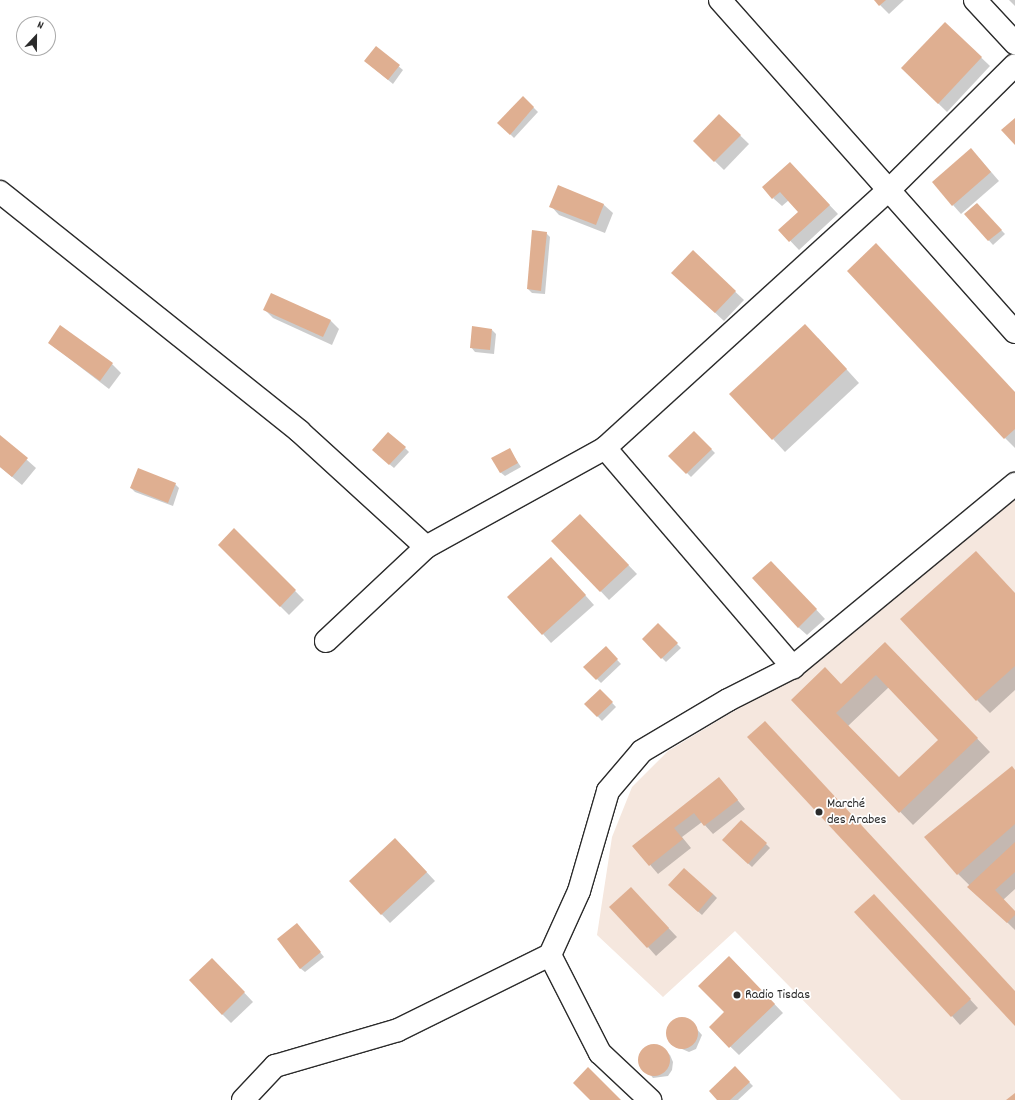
<!DOCTYPE html>
<html>
<head>
<meta charset="utf-8">
<style>
	body { margin:0 }
	#map { position:relative; width:1015px; height:1100px; overflow:hidden; background:#fff; font-family:Dekko,sans-serif }
	div>[style] { position:absolute }
	.built>* { inset:0; background:#f5e7de }
	.shadow>* { inset:0; background:#0003 }
	.building>* { inset:0; background:#dfaf91 }
	.round { border-radius:50% }
	.roads { filter:drop-shadow(1px 0 #2b2b2b) drop-shadow(-1px 0 #2b2b2b) drop-shadow(0 1px #2b2b2b) drop-shadow(0 -1px #2b2b2b) }
	.street>* { height:22px; margin:-11px; padding:0 11px; transform-origin:11px; border-radius:11px; background:#fff }
	.dots>* { width:11px; height:11px; translate:-50% -50%; box-sizing:border-box; border:2px solid #fff; border-radius:50% }
	span { translate:-50% -50%; white-space:nowrap; text-align:center; line-height:1.15; -webkit-text-stroke:3.5px #fff; paint-order:stroke }
	.poi-label { font-size:14px; color:#2b2b2b }
	.left { translate:0 -50%; text-align:left }
	.north { position:absolute; left:16px; top:16px; width:40px; height:40px; box-sizing:border-box; background:#fff; border:1px solid #aaa; border-radius:50%; rotate:22deg; font-size:11px; font-weight:700; line-height:16px; text-align:center; color:#2b2b2b }
	.north::after { content:''; display:block; margin:auto; width:14px; height:18px; background:#2b2b2b; clip-path:polygon(50% 0,100% 100%,50% 72%,0 100%) }
</style>
</head>
<body>
<div id="map">
	<div class="built">
		<div style="clip-path:polygon(1015px 497px,1015px 1100px,901px 1100px,735px 931px,663px 997px,597px 935px,612px 837px,632px 787px,668px 751px,762px 694px)"></div>
	</div>
	<div class="shadow">
		<div style="clip-path:polygon(875px 0,904px 0,889px 14px)"></div>
		<div style="clip-path:polygon(1009px 0,1015px 0,1015px 6px)"></div>
		<div style="clip-path:polygon(945px 23px,990px 66px,947px 112px,911px 77px)"></div>
		<div style="clip-path:polygon(376px 47px,403px 70px,393px 84px,365px 61px)"></div>
		<div style="clip-path:polygon(523px 97px,538px 112px,514px 138px,503px 127px)"></div>
		<div style="clip-path:polygon(719px 115px,749px 144px,724px 170px,694px 141px)"></div>
		<div style="clip-path:polygon(979px 158px,999px 181px,961px 214px,953px 205px)"></div>
		<div style="clip-path:polygon(798px 172px,838px 214px,799px 250px,780px 230px,800px 212px,789px 200px,782px 206px,773px 198px)"></div>
		<div style="clip-path:polygon(559px 186px,604px 205px,613px 213px,605px 233px,559px 215px,551px 206px)"></div>
		<div style="clip-path:polygon(976px 204px,1005px 234px,993px 245px,965px 214px)"></div>
		<div style="clip-path:polygon(546px 233px,550px 237px,545px 294px,532px 293px,528px 289px)"></div>
		<div style="clip-path:polygon(693px 252px,744px 300px,724px 321px,681px 281px)"></div>
		<div style="clip-path:polygon(264px 309px,331px 321px,339px 329px,332px 345px,273px 318px)"></div>
		<div style="clip-path:polygon(492px 330px,496px 334px,494px 354px,475px 352px,471px 347px)"></div>
		<div style="clip-path:polygon(818px 338px,859px 383px,785px 452px,773px 439px)"></div>
		<div style="clip-path:polygon(49px 343px,112px 364px,121px 373px,109px 389px)"></div>
		<div style="clip-path:polygon(1015px 392px,1015px 448px,1005px 438px)"></div>
		<div style="clip-path:polygon(694px 432px,715px 453px,691px 477px,670px 456px)"></div>
		<div style="clip-path:polygon(0 436px,36px 468px,22px 485px,0 467px)"></div>
		<div style="clip-path:polygon(405px 448px,409px 452px,394px 468px,377px 454px)"></div>
		<div style="clip-path:polygon(509px 449px,521px 467px,505px 476px,500px 472px)"></div>
		<div style="clip-path:polygon(175px 484px,179px 488px,173px 506px,135px 492px,131px 488px)"></div>
		<div style="clip-path:polygon(589px 524px,637px 574px,609px 600px,553px 541px)"></div>
		<div style="clip-path:polygon(234px 529px,304px 600px,289px 615px,219px 545px)"></div>
		<div style="clip-path:polygon(560px 567px,594px 605px,551px 643px,543px 634px)"></div>
		<div style="clip-path:polygon(780px 571px,825px 619px,807px 635px,798px 627px)"></div>
		<div style="clip-path:polygon(1015px 594px,1015px 690px,990px 713px,977px 700px)"></div>
		<div style="clip-path:polygon(658px 625px,681px 648px,666px 662px,643px 639px)"></div>
		<div style="clip-path:polygon(606px 648px,621px 664px,601px 683px,585px 667px)"></div>
		<div style="clip-path:polygon(evenodd,898px 656px,990px 752px,913px 825px,792px 700px,841px 685px,898px 656px,889px 687px,939px 740px,899px 778px,848px 726px,889px 687px)"></div>
		<div style="clip-path:polygon(600px 690px,616px 707px,602px 721px,586px 704px)"></div>
		<div style="clip-path:polygon(1015px 771px,1015px 889px,1003px 900px,1015px 912px,1015px 930px,958px 874px)"></div>
		<div style="clip-path:polygon(719px 778px,745px 809px,713px 834px,702px 822px,682px 837px,691px 848px,658px 874px,634px 846px)"></div>
		<div style="clip-path:polygon(766px 844px,770px 848px,752px 867px,728px 845px)"></div>
		<div style="clip-path:polygon(404px 848px,435px 881px,390px 923px,350px 881px)"></div>
		<div style="clip-path:polygon(673px 889px,713px 894px,717px 898px,702px 915px)"></div>
		<div style="clip-path:polygon(639px 897px,677px 937px,656px 956px,648px 947px)"></div>
		<div style="clip-path:polygon(882px 904px,978px 1008px,960px 1025px,952px 1016px)"></div>
		<div style="clip-path:polygon(301px 929px,324px 957px,305px 972px,300px 968px)"></div>
		<div style="clip-path:polygon(738px 966px,783px 1013px,739px 1055px,710px 1027px,725px 1012px)"></div>
		<div style="clip-path:polygon(221px 968px,253px 1002px,231px 1023px,222px 1014px)"></div>
		<div style="clip-path:polygon(688px 1019px,702px 1035px,696px 1049px,689px 1052px,675px 1046px,667px 1035px,673px 1021px)"></div>
		<div style="clip-path:polygon(652px 1045px,659px 1046px,670px 1055px,673px 1062px,672px 1070px,668px 1076px,653px 1078px,639px 1061px,640px 1054px)"></div>
		<div style="clip-path:polygon(735px 1068px,753px 1086px,738px 1100px,718px 1100px)"></div>
	</div>
	<div class="building">
		<div style="clip-path:polygon(874px 0,886px 0,879px 6px)"></div>
		<div style="clip-path:polygon(945px 22px,982px 57px,938px 104px,901px 68px)"></div>
		<div style="clip-path:polygon(376px 46px,400px 65px,388px 80px,364px 61px)"></div>
		<div style="clip-path:polygon(523px 96px,534px 107px,510px 135px,497px 123px)"></div>
		<div style="clip-path:polygon(719px 114px,741px 135px,714px 162px,693px 141px)"></div>
		<div style="clip-path:polygon(1015px 118px,1015px 145px,1001px 130px)"></div>
		<div style="clip-path:polygon(971px 148px,991px 172px,952px 206px,932px 182px)"></div>
		<div style="clip-path:polygon(790px 162px,830px 205px,789px 242px,778px 230px,798px 212px,780px 192px,772px 199px,762px 187px)"></div>
		<div style="clip-path:polygon(558px 185px,604px 204px,596px 225px,549px 207px)"></div>
		<div style="clip-path:polygon(977px 203px,1002px 230px,988px 241px,964px 214px)"></div>
		<div style="clip-path:polygon(532px 230px,547px 232px,541px 291px,527px 289px)"></div>
		<div style="clip-path:polygon(876px 243px,1015px 392px,1015px 429px,1004px 439px,847px 271px)"></div>
		<div style="clip-path:polygon(693px 250px,736px 291px,715px 313px,671px 273px)"></div>
		<div style="clip-path:polygon(271px 293px,331px 320px,323px 337px,263px 310px)"></div>
		<div style="clip-path:polygon(805px 324px,847px 369px,772px 440px,729px 394px)"></div>
		<div style="clip-path:polygon(60px 325px,113px 363px,100px 381px,48px 343px)"></div>
		<div style="clip-path:polygon(472px 326px,492px 329px,490px 350px,470px 348px)"></div>
		<div style="clip-path:polygon(694px 431px,712px 449px,686px 474px,668px 456px)"></div>
		<div style="clip-path:polygon(388px 432px,406px 447px,389px 465px,372px 450px)"></div>
		<div style="clip-path:polygon(0 435px,28px 458px,12px 477px,0 467px)"></div>
		<div style="clip-path:polygon(510px 448px,518px 463px,500px 473px,491px 458px)"></div>
		<div style="clip-path:polygon(138px 468px,176px 483px,168px 503px,130px 488px)"></div>
		<div style="clip-path:polygon(580px 514px,629px 565px,600px 592px,551px 541px)"></div>
		<div style="clip-path:polygon(234px 528px,296px 590px,280px 607px,218px 545px)"></div>
		<div style="clip-path:polygon(976px 551px,1015px 593px,1015px 666px,976px 701px,900px 619px)"></div>
		<div style="clip-path:polygon(551px 557px,586px 595px,542px 635px,507px 597px)"></div>
		<div style="clip-path:polygon(771px 561px,817px 609px,798px 628px,752px 578px)"></div>
		<div style="clip-path:polygon(658px 623px,678px 643px,661px 659px,642px 639px)"></div>
		<div style="clip-path:polygon(evenodd,885px 642px,978px 738px,899px 813px,791px 700px,825px 667px,841px 684px,885px 642px,876px 675px,938px 740px,899px 777px,836px 713px,876px 675px)"></div>
		<div style="clip-path:polygon(606px 646px,618px 659px,596px 680px,583px 667px)"></div>
		<div style="clip-path:polygon(600px 689px,613px 702px,597px 717px,584px 704px)"></div>
		<div style="clip-path:polygon(765px 721px,1015px 991px,1015px 1026px,747px 737px)"></div>
		<div style="clip-path:polygon(1012px 766px,1015px 770px,1015px 824px,957px 875px,924px 837px)"></div>
		<div style="clip-path:polygon(719px 777px,738px 800px,704px 826px,694px 813px,674px 828px,683px 839px,649px 866px,632px 846px)"></div>
		<div style="clip-path:polygon(741px 820px,767px 843px,748px 864px,722px 840px)"></div>
		<div style="clip-path:polygon(395px 838px,427px 872px,381px 915px,349px 881px)"></div>
		<div style="clip-path:polygon(1015px 842px,1015px 872px,995px 890px,1015px 911px,1015px 915px,1007px 923px,967px 887px)"></div>
		<div style="clip-path:polygon(684px 868px,713px 894px,698px 912px,668px 885px)"></div>
		<div style="clip-path:polygon(631px 887px,669px 928px,647px 948px,609px 907px)"></div>
		<div style="clip-path:polygon(874px 894px,971px 999px,951px 1017px,854px 912px)"></div>
		<div style="clip-path:polygon(297px 923px,321px 952px,300px 969px,277px 939px)"></div>
		<div style="clip-path:polygon(729px 956px,775px 1004px,729px 1048px,709px 1027px,724px 1012px,698px 986px)"></div>
		<div style="clip-path:polygon(212px 958px,245px 992px,222px 1015px,189px 980px)"></div>
		<div class="round" style="left:666px;top:1017px;width:32px;height:32px"></div>
		<div class="round" style="left:638px;top:1044px;width:32px;height:32px"></div>
		<div style="clip-path:polygon(735px 1066px,750px 1082px,730px 1100px,717px 1100px,709px 1091px)"></div>
		<div style="clip-path:polygon(588px 1067px,621px 1100px,590px 1100px,573px 1083px)"></div>
		<div style="clip-path:polygon(1015px 1093px,1015px 1100px,1006px 1100px)"></div>
	</div>
	<div class="roads">
		<div class="street">
			<div style="left:720px;top:0;width:444px;rotate:48.4deg"></div>
			<div style="left:975px;top:0;width:59px;rotate:47.1deg"></div>
			<div style="left:0;top:192px;width:383px;rotate:38.6deg"></div>
			<div style="left:299px;top:431px;width:172px;rotate:42.4deg"></div>
			<div style="left:605px;top:448px;width:289px;rotate:49.4deg"></div>
			<div style="left:326px;top:641px;width:137px;rotate:-43.2deg"></div>
			<div style="left:426px;top:547px;width:205px;rotate:-28.9deg"></div>
			<div style="left:605px;top:448px;width:384px;rotate:-42.3deg"></div>
			<div style="left:889px;top:190px;width:177px;rotate:-44.8deg"></div>
			<div style="left:550px;top:955px;width:110px;rotate:63deg"></div>
			<div style="left:600px;top:1053px;width:69px;rotate:43.2deg"></div>
			<div style="left:243px;top:1100px;width:47px;rotate:-46.7deg"></div>
			<div style="left:275px;top:1066px;width:128px;rotate:-16.3deg"></div>
			<div style="left:398px;top:1030px;width:169px;rotate:-26.3deg"></div>
			<div style="left:550px;top:955px;width:70px;rotate:-65.6deg"></div>
			<div style="left:579px;top:891px;width:104px;rotate:-73.8deg"></div>
			<div style="left:608px;top:791px;width:52px;rotate:-49.6deg"></div>
			<div style="left:642px;top:751px;width:100px;rotate:-30.7deg"></div>
			<div style="left:728px;top:700px;width:73px;rotate:-26.9deg"></div>
			<div style="left:793px;top:667px;width:288px;rotate:-39.5deg"></div>
		</div>
	</div>
	<div class="dots">
		<div style="left:819px;top:812px;background:#2b2b2b"></div>
		<div style="left:737px;top:995px;background:#2b2b2b"></div>
	</div>
	<div class="poi-label">
		<span class="left" style="left:827px;top:812px">Marché<br>des Arabes</span>
		<span class="left" style="left:745px;top:995px">Radio Tisdas</span>
	</div>
	<div class="north">N</div>
</div>
</body>
</html>
